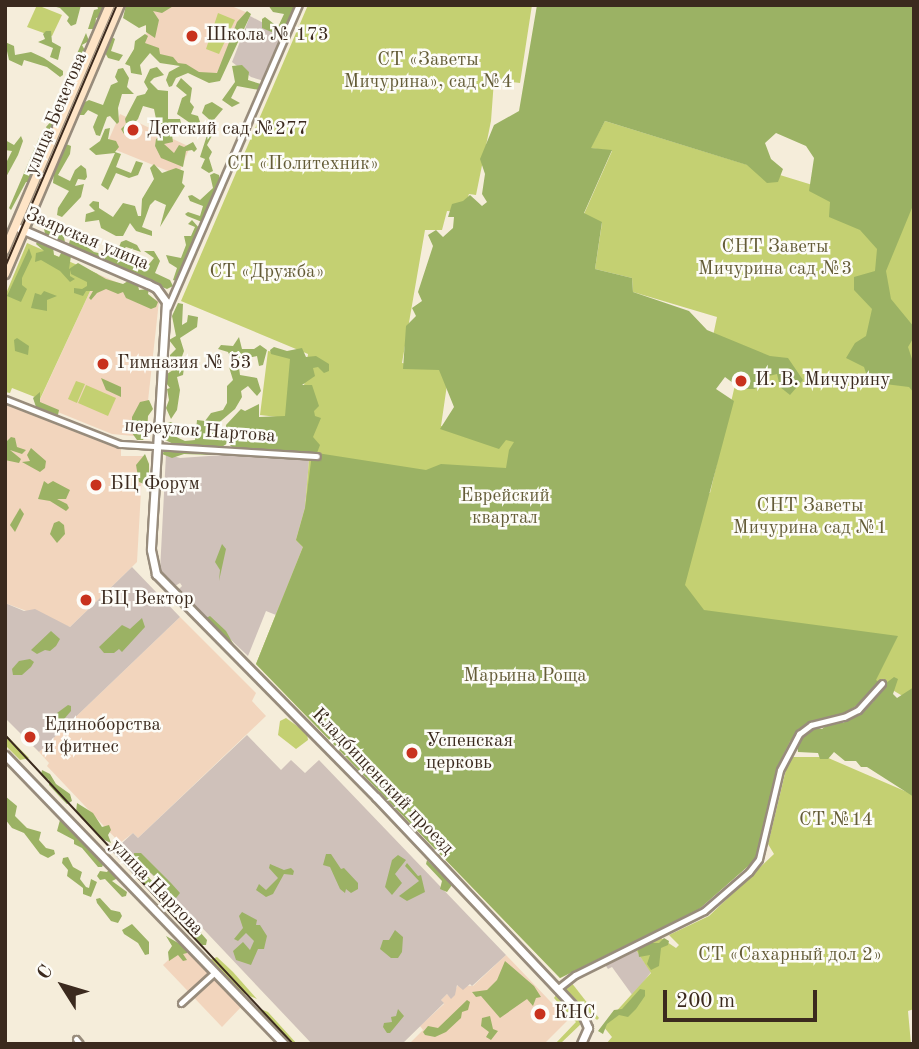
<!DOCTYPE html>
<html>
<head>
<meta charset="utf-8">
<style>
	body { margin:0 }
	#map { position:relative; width:919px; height:1049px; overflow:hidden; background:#f5edda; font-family:"Old Standard TT",serif }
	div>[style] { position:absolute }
	.built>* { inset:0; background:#f2d5bd }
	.industrial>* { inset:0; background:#cfc1ba }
	.green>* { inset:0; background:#c4d072 }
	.forest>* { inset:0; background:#9bb264 }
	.roads { filter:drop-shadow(2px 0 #988c7c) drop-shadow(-2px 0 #988c7c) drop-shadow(0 2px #988c7c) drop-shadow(0 -2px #988c7c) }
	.minor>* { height:5px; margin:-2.5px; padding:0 2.5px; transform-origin:2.5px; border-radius:2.5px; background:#fff }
	.tertiary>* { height:7px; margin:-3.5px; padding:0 3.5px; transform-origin:3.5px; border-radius:3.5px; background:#fff }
	.secondary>* { height:8px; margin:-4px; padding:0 4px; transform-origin:4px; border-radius:4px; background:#fee4c6 }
	.tram>* { height:2px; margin:-1px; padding:0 1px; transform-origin:1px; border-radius:1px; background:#3b2a1e }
	.dots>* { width:19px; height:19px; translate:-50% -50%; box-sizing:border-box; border:4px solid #fdfcf7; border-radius:50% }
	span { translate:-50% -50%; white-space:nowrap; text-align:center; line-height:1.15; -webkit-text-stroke:5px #fdfcf7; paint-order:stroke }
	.poi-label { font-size:19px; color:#3b2a1e }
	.left { translate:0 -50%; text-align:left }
	.park-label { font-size:19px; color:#645c37 }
	.street-label { font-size:19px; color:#3b2a1e }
	.frame { position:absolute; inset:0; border:7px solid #3b2a1e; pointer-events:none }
	.north { position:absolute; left:28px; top:951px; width:70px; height:70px; -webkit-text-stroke:5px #fdfcf7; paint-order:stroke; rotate:307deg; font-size:19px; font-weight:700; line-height:28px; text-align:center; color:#3b2a1e }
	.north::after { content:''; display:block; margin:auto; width:24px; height:32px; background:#3b2a1e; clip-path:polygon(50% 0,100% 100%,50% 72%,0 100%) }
	.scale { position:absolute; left:663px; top:990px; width:154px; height:32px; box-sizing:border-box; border:4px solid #3b2a1e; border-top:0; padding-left:9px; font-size:21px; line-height:24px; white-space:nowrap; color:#3b2a1e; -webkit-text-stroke:5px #fdfcf7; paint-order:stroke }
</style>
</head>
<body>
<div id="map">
	<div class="built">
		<div style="clip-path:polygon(129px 5px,229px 5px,248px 13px,219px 81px,155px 55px,142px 45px,149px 27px,124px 17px)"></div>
		<div style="clip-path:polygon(120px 114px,190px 147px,178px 175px,106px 146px)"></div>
		<div style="clip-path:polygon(98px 274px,159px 301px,144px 437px,112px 434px,38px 404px)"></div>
		<div style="clip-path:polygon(5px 402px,121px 447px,121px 456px,143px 456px,137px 562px,70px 627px,5px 603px)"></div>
		<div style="clip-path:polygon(180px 617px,256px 693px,252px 701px,266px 716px,138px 838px,133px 833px,120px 843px,47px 766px,49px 763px,39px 752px)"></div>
		<div style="clip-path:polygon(183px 946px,186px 946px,243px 1005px,222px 1027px,163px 965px)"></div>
		<div style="clip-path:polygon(506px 955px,568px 1020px,544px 1044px,409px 1044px,423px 1030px,420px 1026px,444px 1004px,441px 1000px,447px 994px,451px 998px,458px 985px,473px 986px)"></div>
	</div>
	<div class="industrial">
		<div style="clip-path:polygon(250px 16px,284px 34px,264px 81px,251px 77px,232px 62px)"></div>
		<div style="clip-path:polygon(166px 454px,180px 458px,238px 454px,309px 460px,305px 508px,296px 540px,303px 547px,276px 615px,266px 611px,248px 656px,178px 590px,182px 586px,180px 583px,175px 586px,160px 571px)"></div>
		<div style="clip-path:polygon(132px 567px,180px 617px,39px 752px,5px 718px,5px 603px,24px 611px,35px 609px,70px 627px)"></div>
		<div style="clip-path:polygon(247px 735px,281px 770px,291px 760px,305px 773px,319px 760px,506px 955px,472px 986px,470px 984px,463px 990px,457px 985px,455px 995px,451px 999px,447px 994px,441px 1000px,444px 1003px,402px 1044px,312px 1044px,122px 843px,133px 833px,138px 838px)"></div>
		<div style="clip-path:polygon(632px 950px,636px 950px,651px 972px,633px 996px,612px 967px,608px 969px,604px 963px)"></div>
	</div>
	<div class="green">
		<div style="clip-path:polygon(37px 5px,62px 15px,52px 36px,27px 27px)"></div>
		<div style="clip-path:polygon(308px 5px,532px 5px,520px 83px,494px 80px,491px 121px,476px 195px,469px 194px,463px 212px,447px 211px,442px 230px,425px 230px,402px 363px,449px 371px,441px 426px,471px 430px,710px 493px,744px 346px,713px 336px,717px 317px,633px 292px,632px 278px,595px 269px,602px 223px,584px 214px,612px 151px,590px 148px,605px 121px,832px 191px,909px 207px,914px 203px,914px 697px,911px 701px,879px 682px,869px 697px,857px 707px,843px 714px,810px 722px,798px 730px,783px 755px,755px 860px,699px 909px,560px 978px,256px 664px,303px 547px,296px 540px,305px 508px,309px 460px,313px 453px,296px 450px,308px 354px,181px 301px)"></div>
		<div style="clip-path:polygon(218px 13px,235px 20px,219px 54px,206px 49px)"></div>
		<div style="clip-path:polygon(27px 243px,98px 274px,40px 399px,12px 388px,10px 393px,5px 392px,5px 296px)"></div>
		<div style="clip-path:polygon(268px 351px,295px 356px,286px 418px,260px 415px)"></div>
		<div style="clip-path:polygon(76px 381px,85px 384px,77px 403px,68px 399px)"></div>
		<div style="clip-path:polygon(86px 385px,116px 398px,108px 416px,78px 403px)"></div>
		<div style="clip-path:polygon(286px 718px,307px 733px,308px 740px,296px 749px,278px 735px,280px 721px)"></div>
		<div style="clip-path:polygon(5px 734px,29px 758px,20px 760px,5px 745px)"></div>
		<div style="clip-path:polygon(789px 757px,826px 757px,914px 795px,914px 1009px,908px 1011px,911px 1044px,606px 1044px,612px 1037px,603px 1026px,651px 973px,636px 950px,661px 938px,676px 948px,679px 945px,669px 935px,709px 916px,774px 854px,768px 844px)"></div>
		<div style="clip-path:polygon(217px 957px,233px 972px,257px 999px,240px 992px,210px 960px)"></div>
		<div style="clip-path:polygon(571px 982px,599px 1018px,597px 1020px,565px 989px,564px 984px)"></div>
		<div style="clip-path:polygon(556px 995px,583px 1022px,560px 1044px,555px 1044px,576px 1022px,554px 998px)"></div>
		<div style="clip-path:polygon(258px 1008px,268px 1012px,297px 1044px,289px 1044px,257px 1010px)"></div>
	</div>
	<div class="forest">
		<div style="clip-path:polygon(49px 5px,81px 5px,76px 24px,71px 26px,67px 21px,69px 17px,60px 8px)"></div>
		<div style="clip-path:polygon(97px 5px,105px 7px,100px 17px,96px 18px,95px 29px,88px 29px,94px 10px,98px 9px)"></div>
		<div style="clip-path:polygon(126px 5px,175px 5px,162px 13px,153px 11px,159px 20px,155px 38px,146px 32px,146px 25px,139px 28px,123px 18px)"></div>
		<div style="clip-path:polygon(268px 5px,296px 5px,283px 31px,274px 33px,262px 28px,262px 19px,265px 17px,278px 27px,284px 14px,273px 12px)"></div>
		<div style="clip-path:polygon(537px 5px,914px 5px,914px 203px,886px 271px,891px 299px,914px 327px,914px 337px,908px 347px,914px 365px,914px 393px,909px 387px,869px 382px,864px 367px,846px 358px,855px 343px,866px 336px,872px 309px,854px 290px,854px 277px,875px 271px,877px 249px,860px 230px,829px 217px,830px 202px,809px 191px,814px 158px,806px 146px,776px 133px,765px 143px,771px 159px,783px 169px,778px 182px,767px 183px,747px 165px,605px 121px,591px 148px,612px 150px,584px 213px,602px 222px,595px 269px,632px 278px,633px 292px,689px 311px,707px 330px,770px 356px,788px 358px,803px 380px,790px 395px,780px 387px,777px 374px,765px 377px,755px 389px,741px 389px,725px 377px,716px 389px,734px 401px,685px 585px,704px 610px,898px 636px,876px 680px,879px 682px,869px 697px,843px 714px,810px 722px,790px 741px,783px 755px,755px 860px,699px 909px,560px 978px,256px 664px,303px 547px,296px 540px,305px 508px,312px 454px,270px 450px,255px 453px,235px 450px,228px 443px,220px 448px,180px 447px,165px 440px,167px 423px,171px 422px,176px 425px,172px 435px,185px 441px,195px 440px,197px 420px,205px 421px,211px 413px,223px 410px,227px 403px,227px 386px,233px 380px,229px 367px,232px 361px,228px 352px,218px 349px,221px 345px,233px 346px,239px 337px,242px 349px,254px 349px,260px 345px,267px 350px,263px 365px,259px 366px,257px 356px,238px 360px,240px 375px,257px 378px,261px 391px,257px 396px,248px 386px,241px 391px,242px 397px,235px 409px,215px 426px,220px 434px,227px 433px,226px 425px,241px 409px,245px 411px,259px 404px,259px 417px,285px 416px,290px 359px,271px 354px,270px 350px,274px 347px,287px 351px,302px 348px,306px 357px,316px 356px,329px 364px,329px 371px,324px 373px,318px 367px,313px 368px,315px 376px,302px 385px,312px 385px,319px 406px,314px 411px,315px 416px,321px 418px,313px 437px,320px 445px,317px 453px,426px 470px,441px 464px,506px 468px,509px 450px,514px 442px,506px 440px,499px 449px,440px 429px,454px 407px,439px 370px,403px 369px,406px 326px,416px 316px,412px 308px,422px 301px,418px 292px,433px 246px,428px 235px,436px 230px,443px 237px,453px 228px,454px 217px,448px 217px,452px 204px,463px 201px,470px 195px,482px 206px,487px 202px,482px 194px,485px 174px,480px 159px,494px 125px,519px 111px)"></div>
		<div style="clip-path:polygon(247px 11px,251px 14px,220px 81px,209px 83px,188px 73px,176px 78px,172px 86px,169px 87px,166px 80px,169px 72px,180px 66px,160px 63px,150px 53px,140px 65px,142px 75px,131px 73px,130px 66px,125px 64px,134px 49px,135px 41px,145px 34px,148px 36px,145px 43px,159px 48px,160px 54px,173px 57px,178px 63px,186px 64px,199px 72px,217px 73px,237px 22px)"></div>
		<div style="clip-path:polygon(46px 31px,51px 31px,52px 42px,61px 47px,58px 60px,50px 57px,53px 48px,38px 42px,45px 39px,43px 34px)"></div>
		<div style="clip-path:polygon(86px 33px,89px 41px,82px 45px,87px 54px,83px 61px,77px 60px,73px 71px,69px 72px)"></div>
		<div style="clip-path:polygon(112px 37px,115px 39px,111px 51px,123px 55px,119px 61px,108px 58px,103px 49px,106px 39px)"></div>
		<div style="clip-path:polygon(5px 42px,14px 46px,15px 55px,31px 52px,44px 58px,63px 71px,63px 75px,60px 77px,47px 67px,24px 60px,22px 66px,9px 60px)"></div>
		<div style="clip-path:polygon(242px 65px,249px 72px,248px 80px,264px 85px,259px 90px,237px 86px,231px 98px,240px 103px,232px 107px,222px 100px,235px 82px,232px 66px)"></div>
		<div style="clip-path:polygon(157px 67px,164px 75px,154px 78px,150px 82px,158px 90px,168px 91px,168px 119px,180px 119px,182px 127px,179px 132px,164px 126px,156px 119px,154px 109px,143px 106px,138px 119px,124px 134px,121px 129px,126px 124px,125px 119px,137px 96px,145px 94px,148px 89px,144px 82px,150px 69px)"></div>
		<div style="clip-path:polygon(123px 68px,129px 78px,127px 87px,134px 94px,122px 94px,118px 108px,119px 122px,117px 124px,110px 116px,107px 117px,100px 136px,96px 135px,93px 127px,98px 115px,88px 110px,84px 115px,76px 115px,77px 106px,89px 100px,103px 105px,111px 85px,118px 82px,115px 77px,118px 69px)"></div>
		<div style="clip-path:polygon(181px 78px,192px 88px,190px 102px,194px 107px,191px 114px,198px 116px,200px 122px,193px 125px,177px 114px,182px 98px,187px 95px,176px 86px)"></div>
		<div style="clip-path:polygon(70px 82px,74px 84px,62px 109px,54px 119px,52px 130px,48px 131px,46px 127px,54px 118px,67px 90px,63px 86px)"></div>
		<div style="clip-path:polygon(212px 102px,223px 109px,212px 122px,202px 113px,205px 105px)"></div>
		<div style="clip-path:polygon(213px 127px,215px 130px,207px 145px,212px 152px,209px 158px,213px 171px,209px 173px,201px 168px,205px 159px,200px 157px,209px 129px)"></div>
		<div style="clip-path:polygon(110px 128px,108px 139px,116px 141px,119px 147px,115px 152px,121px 154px,116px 167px,131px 173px,136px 161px,143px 163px,138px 175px,129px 178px,116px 173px,108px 190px,101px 185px,115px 153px,96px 155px,89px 149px,100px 141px,105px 129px)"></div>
		<div style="clip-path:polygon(165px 133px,172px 135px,173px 142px,164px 144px,174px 153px,179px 145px,184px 147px,193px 142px,197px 149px,194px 152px,192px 150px,186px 151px,183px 167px,161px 158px,155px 146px,156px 139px)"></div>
		<div style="clip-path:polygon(21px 136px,23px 141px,18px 155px,5px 179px,5px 165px,12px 151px,5px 150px,5px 140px,14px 145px)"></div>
		<div style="clip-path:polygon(42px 137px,41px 145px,44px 154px,40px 163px,33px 167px,36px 172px,32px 182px,26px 182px,11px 210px,9px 208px,39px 138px)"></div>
		<div style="clip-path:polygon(66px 144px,71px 146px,70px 154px,58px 175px,70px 181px,75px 170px,81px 165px,86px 169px,87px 177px,85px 180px,78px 179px,75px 186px,84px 184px,81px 197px,62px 217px,57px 215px,58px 208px,69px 191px,53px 183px,54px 172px)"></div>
		<div style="clip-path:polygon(154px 164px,162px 173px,176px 168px,184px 171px,182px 183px,185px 186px,160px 227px,166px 205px,155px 200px,150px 205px,142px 227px,152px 231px,152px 236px,136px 231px,130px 223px,123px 236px,116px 236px,101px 228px,99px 220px,85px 222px,86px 214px,95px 211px,89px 205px,93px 201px,99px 202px,99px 208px,113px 217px,123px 203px,135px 206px,138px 216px,141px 216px,142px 199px,154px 179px,150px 168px)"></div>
		<div style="clip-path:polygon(214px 173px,219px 175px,220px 183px,202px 222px,187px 216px,185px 214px,188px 212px,200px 216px,203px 206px,190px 201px,188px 196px,192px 195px,200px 200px,213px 188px,210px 175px)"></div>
		<div style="clip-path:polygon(192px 220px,200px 229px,193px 253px,176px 281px,173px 280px,177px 268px,169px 263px,166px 255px,181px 258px,186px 245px,184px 236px,191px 236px,195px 227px,188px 224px)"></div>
		<div style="clip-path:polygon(52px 227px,63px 233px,65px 242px,46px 238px,44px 229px)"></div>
		<div style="clip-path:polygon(76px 239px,94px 252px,115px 257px,121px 242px,126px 240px,137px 245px,141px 252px,126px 247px,123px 250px,124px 261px,145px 269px,154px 258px,144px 251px,154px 251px,160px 261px,155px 273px,170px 280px,173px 286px,167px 289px,113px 267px,111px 262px,104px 264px,68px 247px,70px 240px)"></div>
		<div style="clip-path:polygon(37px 242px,53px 247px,54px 255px,59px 257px,62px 251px,71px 256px,69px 269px,78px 263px,106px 279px,123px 284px,128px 281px,138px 285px,139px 290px,149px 289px,148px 294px,158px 302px,156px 307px,151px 309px,126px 298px,123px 292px,118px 294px,106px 289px,97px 293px,91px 300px,89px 298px,93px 291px,86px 291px,83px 296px,74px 293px,74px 288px,82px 289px,87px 286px,87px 282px,71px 274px,70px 270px,70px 276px,75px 279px,70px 282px,60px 271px,41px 260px,35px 262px,36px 253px,44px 251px,36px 244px)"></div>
		<div style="clip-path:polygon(29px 248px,32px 257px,22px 278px,22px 285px,27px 289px,21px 302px,7px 296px)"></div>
		<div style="clip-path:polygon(44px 291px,57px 296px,47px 300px,47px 311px,31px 308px,35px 293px,41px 295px)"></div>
		<div style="clip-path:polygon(178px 303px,183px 304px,182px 325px,187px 322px,188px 315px,198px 317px,197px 327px,180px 338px,184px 351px,180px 362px,184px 368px,183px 375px,177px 377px,180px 390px,177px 410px,171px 419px,166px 408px,169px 400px,167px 389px,170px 388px,166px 383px,167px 374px,173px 370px,170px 366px,170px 355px,176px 349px,169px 340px,176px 336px,172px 316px)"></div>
		<div style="clip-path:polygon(17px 338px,29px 346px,28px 355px,15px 351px,14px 340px)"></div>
		<div style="clip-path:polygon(101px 378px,121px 387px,121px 397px,106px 390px)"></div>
		<div style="clip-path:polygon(40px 392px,40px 402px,59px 410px,58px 415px,36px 407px,33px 398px)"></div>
		<div style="clip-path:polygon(149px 400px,153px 409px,148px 416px,147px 433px,143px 440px,137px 440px,132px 433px,132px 417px,140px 402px)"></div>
		<div style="clip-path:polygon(11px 437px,15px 438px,17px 447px,26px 450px,22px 454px,10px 450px,21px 459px,19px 463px,5px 460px,5px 443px)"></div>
		<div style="clip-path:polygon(31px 448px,46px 461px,45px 468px,40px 472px,22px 462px,30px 461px,27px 455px)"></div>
		<div style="clip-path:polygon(166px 449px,187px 453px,203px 450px,212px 455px,184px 454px,172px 458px,162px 454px)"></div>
		<div style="clip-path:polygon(145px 454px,149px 464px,149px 476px,144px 484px,139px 482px,136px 465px)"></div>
		<div style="clip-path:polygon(44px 481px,48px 484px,53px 481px,70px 490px,66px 499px,57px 499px,67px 504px,69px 508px,66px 511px,50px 501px,38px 499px)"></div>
		<div style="clip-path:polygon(20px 508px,24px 514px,15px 532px,10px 525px)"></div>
		<div style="clip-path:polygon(59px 521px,64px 525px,65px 534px,57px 543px,50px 534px,54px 523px)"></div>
		<div style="clip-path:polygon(222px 544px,226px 549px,219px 581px,220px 570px,215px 562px)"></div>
		<div style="clip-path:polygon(210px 616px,226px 631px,235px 647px,228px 645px,215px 627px,205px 621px,204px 619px)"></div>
		<div style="clip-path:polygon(142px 618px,145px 627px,122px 652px,119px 649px,114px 653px,104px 653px,99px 647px,122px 625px,130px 629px)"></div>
		<div style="clip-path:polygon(51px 631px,60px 639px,56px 646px,50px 651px,45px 650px,37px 654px,31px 650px)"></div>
		<div style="clip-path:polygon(30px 659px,34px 662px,31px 667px,22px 675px,13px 675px,12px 669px,19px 661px)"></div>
		<div style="clip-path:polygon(894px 677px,898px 679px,893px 694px,897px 698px,914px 687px,914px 797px,867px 767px,861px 767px,856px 761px,845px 761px,834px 752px,828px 759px,820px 759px,818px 753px,798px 752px,797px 742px,803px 733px,814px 727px,822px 729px,831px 722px,843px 723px,859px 713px,873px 702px,881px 687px)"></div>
		<div style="clip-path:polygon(68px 705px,71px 706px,71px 711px,59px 725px,53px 723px,57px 713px)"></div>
		<div style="clip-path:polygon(42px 770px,50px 774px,56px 784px,70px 794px,72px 801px,67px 804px,61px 798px,49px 785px,49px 780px,41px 775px)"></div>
		<div style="clip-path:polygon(5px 796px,17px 806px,15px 816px,27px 828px,41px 832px,39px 840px,46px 848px,54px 850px,55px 854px,48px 858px,40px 854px,24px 833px,12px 828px,5px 819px)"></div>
		<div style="clip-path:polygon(77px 803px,93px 813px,102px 827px,109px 825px,111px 830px,108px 835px,111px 843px,100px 838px,76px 812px)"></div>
		<div style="clip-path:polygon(60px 820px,95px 852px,104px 863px,102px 867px,98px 867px,82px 848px,74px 844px,74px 840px,57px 831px)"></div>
		<div style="clip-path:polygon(113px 847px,120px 847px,129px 856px,153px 882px,153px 888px,144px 884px,129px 869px,121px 856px,112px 850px)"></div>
		<div style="clip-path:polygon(134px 853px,141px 853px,171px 883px,180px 893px,176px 898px,170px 895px,160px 881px,134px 858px)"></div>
		<div style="clip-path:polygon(326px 854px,331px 854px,341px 869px,344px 868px,358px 883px,358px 889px,351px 893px,346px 889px,345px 893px,340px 889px,330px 867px,323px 865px)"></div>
		<div style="clip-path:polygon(398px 855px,406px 860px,395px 874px,402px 883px,392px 895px,385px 887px,392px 860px)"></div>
		<div style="clip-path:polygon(68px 857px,73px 867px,82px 872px,80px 879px,86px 887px,89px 888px,91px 879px,97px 882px,91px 897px,83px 894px,83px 888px,67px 876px,68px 870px,62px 863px,63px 858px)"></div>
		<div style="clip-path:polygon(427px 860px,452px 885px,447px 892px,440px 889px,442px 881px,426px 864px)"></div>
		<div style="clip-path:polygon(407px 863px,418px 876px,421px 875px,425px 892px,407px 901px,399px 896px,419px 881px,405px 866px)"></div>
		<div style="clip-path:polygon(270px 864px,284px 870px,291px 868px,294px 871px,293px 875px,284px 874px,273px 894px,266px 897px,256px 890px,259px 884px,266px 890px,278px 878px,269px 868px)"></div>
		<div style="clip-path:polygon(111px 867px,118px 878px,112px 881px,127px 892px,126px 896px,122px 897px,105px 879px,100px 880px,97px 876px,100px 871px,107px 872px)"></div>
		<div style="clip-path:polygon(159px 891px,193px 924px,207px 940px,206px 945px,202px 945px,184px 926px,184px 922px,163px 904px,156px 893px)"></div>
		<div style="clip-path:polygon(100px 898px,111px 910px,120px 912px,122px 916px,118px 923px,111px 921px,97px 903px,96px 899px)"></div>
		<div style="clip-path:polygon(242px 912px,257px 920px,256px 925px,260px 925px,267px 936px,264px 949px,258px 949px,251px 965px,236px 960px,233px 951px,243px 942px,250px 950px,254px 941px,246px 933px,238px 941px,234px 939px,243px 928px,239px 916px)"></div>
		<div style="clip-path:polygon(132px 924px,149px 942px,149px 954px,145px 955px,138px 943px,124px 934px,122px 930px)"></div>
		<div style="clip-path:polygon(395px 930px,403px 937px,402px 952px,398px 958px,391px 958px,380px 949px,383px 940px,389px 940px)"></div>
		<div style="clip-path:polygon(166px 936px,187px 948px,187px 953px,183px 954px,187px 960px,183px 961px,178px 955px,169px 961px,168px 952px,172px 946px)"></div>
		<div style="clip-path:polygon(664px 938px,669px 941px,668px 945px,661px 948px,659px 966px,651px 970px,647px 964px,650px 955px,639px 957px,638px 950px,646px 943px,659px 943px)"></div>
		<div style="clip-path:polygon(505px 961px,534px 986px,541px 997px,536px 998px,533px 1006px,527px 999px,500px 1018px,481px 996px,476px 997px,472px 992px,487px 990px,497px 980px)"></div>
		<div style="clip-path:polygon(640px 989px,645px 990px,645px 996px,636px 1009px,628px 1017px,619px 1015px,607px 1024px,603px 1034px,598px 1031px,614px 1010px,622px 1009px)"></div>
		<div style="clip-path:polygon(467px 1000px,470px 1002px,468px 1010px,462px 1012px,461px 1018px,446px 1032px,435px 1037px,425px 1035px,423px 1032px,428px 1026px,438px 1028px)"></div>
		<div style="clip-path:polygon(398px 1009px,404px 1016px,390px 1033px,387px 1033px,383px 1027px,384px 1023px,392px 1022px,391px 1017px,396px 1016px)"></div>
		<div style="clip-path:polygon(490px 1016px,493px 1029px,498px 1031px,491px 1040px,486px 1037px,489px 1032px,481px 1026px,482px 1018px)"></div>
	</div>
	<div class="roads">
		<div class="minor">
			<div style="left:168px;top:307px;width:329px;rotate:-66.6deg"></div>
			<div style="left:5px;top:399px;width:123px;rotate:21.4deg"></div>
			<div style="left:120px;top:444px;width:197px;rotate:3.5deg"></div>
			<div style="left:557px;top:989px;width:23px;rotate:-38deg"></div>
			<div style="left:575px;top:975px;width:144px;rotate:-26.4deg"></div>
			<div style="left:704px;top:911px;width:60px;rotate:-40.9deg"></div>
			<div style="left:749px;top:872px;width:16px;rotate:-52deg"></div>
			<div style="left:759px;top:859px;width:91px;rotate:-76.7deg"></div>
			<div style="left:780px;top:770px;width:41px;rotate:-62.2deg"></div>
			<div style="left:799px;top:734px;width:15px;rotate:-37deg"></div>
			<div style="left:811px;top:725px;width:34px;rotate:-14deg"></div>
			<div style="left:844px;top:717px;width:16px;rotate:-27deg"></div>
			<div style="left:858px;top:710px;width:36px;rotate:-48deg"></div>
			<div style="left:181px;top:1003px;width:46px;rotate:-42.4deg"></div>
			<div style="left:76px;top:1039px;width:6px;rotate:51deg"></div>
		</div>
		<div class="tertiary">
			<div style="left:19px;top:228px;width:141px;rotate:23.5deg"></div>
			<div style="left:148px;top:284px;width:9px;rotate:27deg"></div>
			<div style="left:156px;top:288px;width:17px;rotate:54deg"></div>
			<div style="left:166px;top:302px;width:248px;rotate:93.5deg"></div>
			<div style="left:151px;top:550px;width:25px;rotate:78deg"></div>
			<div style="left:156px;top:574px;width:313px;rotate:45.4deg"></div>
			<div style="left:376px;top:797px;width:301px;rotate:46.6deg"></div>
			<div style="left:583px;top:1016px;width:13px;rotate:67deg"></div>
			<div style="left:588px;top:1028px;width:17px;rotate:114deg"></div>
			<div style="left:5px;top:755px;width:402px;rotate:46deg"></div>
		</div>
		<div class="secondary">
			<div style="left:5px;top:250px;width:267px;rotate:-66.8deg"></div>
			<div style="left:5px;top:274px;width:293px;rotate:-66.9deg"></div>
		</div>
	</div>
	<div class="tram">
		<div style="left:5px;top:267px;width:285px;rotate:-66.9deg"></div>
		<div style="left:5px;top:735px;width:422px;rotate:47deg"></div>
	</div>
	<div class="dots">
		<div style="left:192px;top:36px;background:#c8321e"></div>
		<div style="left:133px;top:130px;background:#c8321e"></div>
		<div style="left:103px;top:364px;background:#c8321e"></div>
		<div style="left:741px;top:381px;background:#c8321e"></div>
		<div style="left:96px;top:485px;background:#c8321e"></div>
		<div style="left:86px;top:600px;background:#c8321e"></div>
		<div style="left:30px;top:737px;background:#c8321e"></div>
		<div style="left:412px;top:753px;background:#c8321e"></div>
		<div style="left:540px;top:1014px;background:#c8321e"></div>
	</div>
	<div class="poi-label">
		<span class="left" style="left:206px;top:36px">Школа № 173</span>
		<span class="left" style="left:147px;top:130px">Детский сад №277</span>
		<span class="left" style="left:117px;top:364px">Гимназия № 53</span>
		<span class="left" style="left:755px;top:381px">И. В. Мичурину</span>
		<span class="left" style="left:110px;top:485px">БЦ Форум</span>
		<span class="left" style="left:100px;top:600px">БЦ Вектор</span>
		<span class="left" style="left:44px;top:737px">Единоборства<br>и фитнес</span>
		<span class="left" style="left:426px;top:753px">Успенская<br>церковь</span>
		<span class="left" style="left:554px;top:1014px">КНС</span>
	</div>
	<div class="park-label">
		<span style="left:428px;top:72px">СТ «Заветы<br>Мичурина», сад №4</span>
		<span style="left:303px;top:165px">СТ «Политехник»</span>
		<span style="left:775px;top:259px">СНТ Заветы<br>Мичурина сад №3</span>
		<span style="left:267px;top:273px">СТ «Дружба»</span>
		<span style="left:505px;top:508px">Еврейский<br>квартал</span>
		<span style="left:810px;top:518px">СНТ Заветы<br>Мичурина сад №1</span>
		<span style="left:525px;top:677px">Марьина Роща</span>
		<span style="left:836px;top:821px">СТ №14</span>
		<span style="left:790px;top:956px">СТ «Сахарный дол 2»</span>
	</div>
	<div class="street-label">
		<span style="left:57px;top:114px;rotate:-67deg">улица Бекетова</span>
		<span style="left:87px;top:240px;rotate:23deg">Заярская улица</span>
		<span style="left:200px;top:432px;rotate:4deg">переулок Нартова</span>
		<span style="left:382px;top:782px;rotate:46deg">Кладбищенский проезд</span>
		<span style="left:156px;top:888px;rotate:46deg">улица Нартова</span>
	</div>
	<div class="frame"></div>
	<div class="north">С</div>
	<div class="scale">200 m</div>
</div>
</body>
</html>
